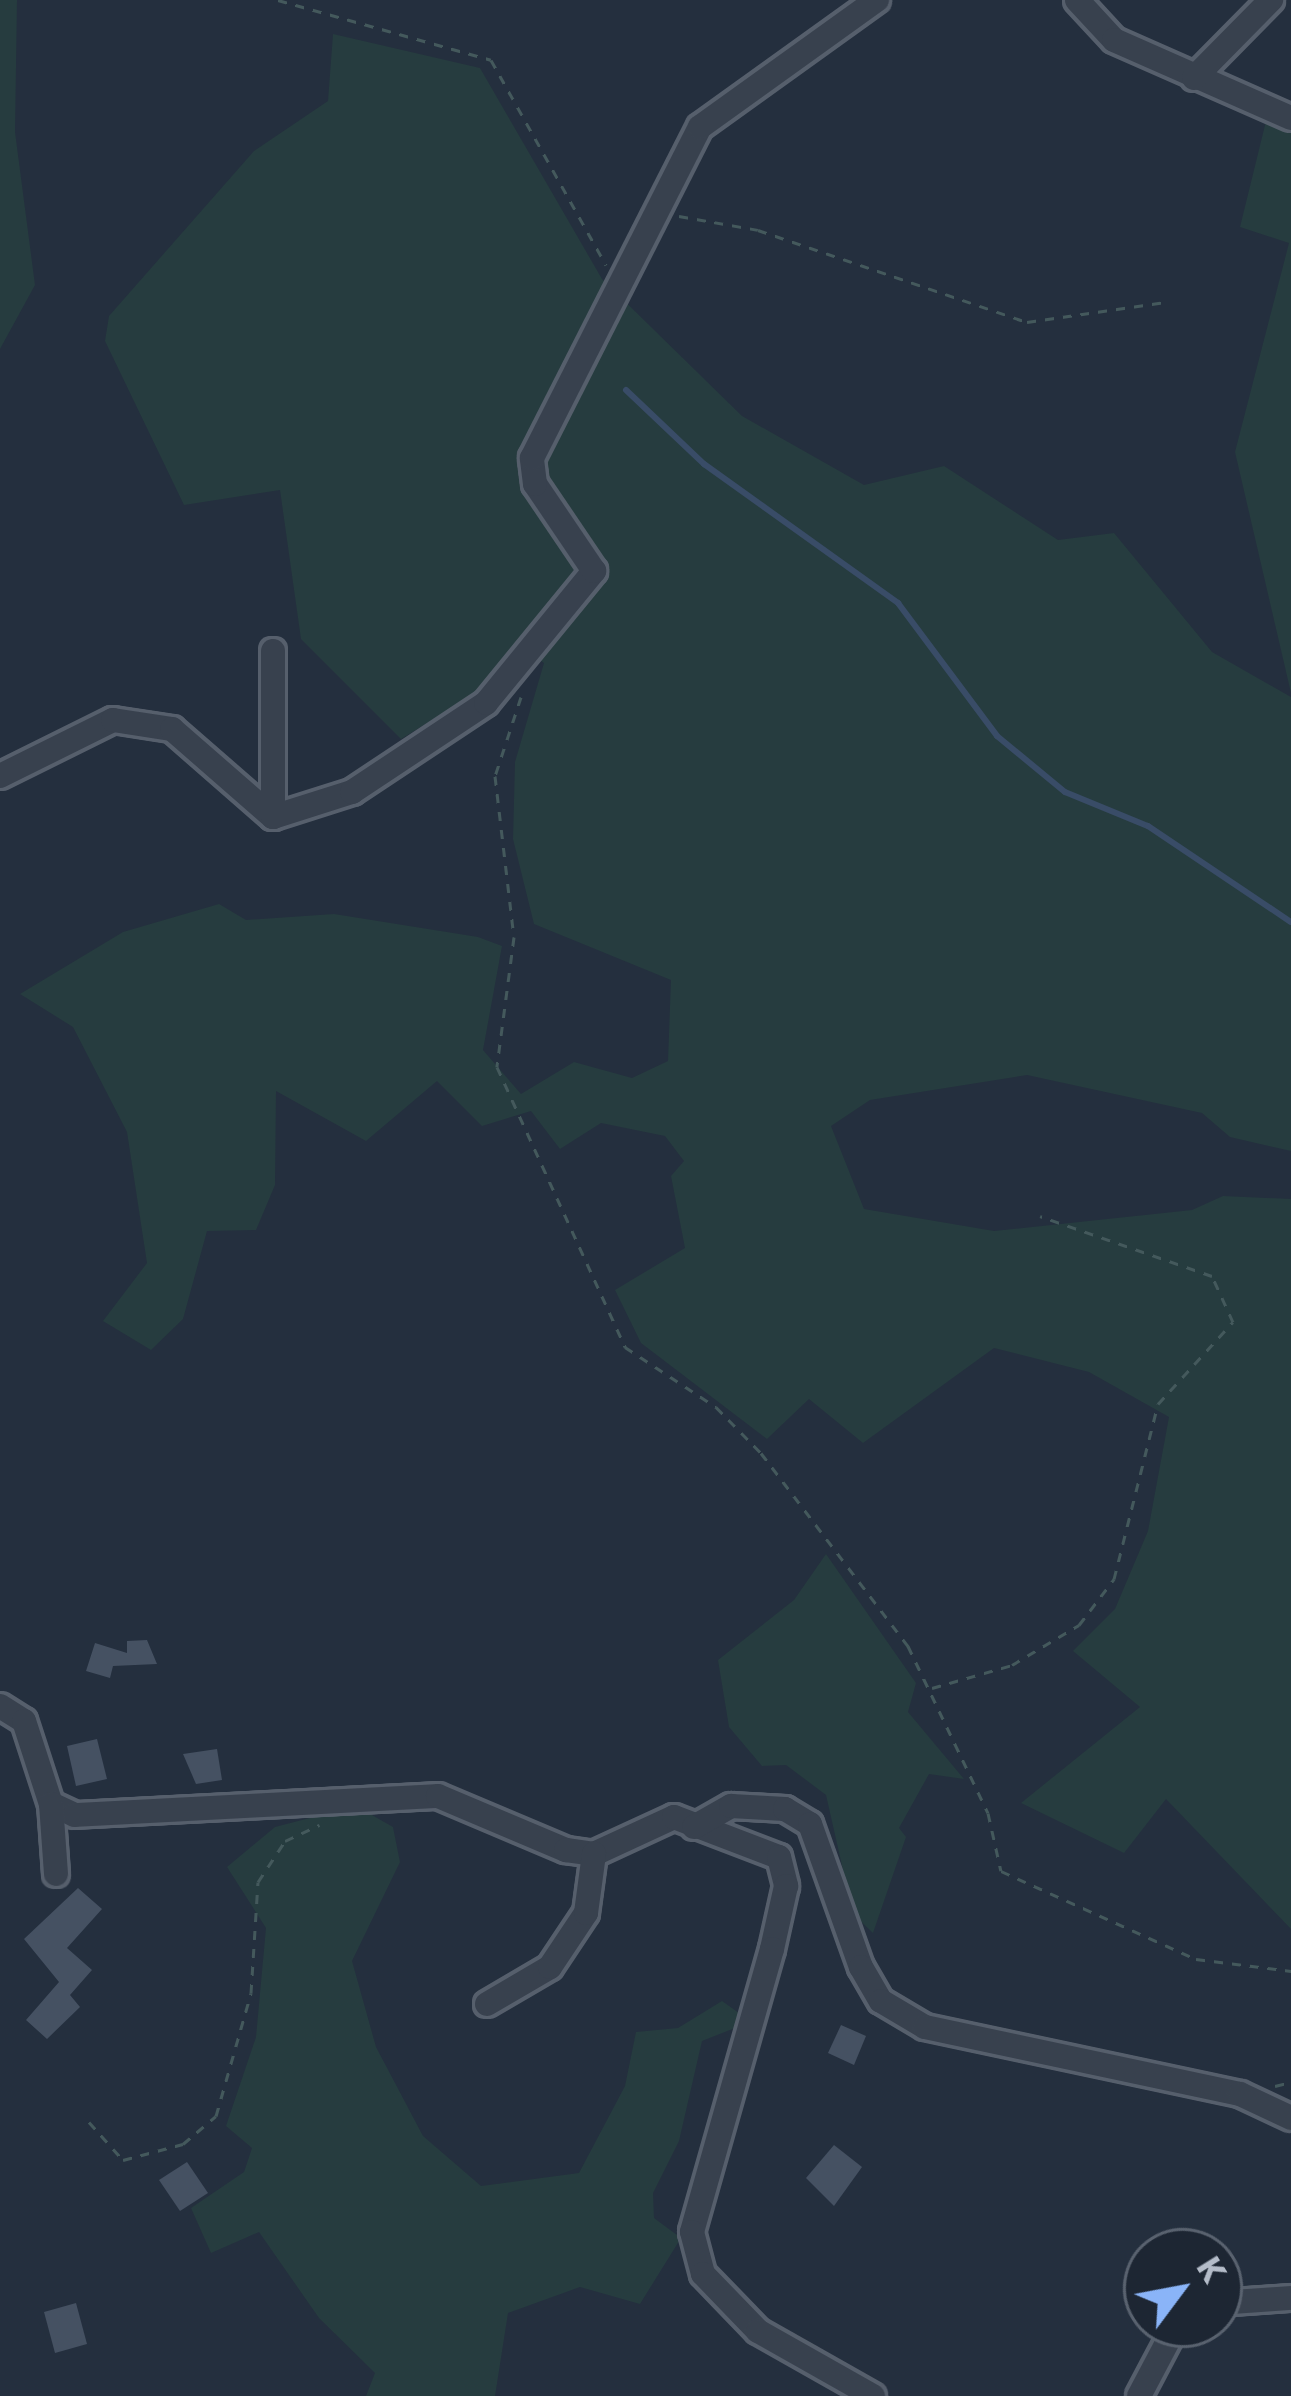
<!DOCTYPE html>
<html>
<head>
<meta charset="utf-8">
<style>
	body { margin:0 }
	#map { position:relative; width:1291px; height:2396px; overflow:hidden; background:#242f3e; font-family:Poppins,sans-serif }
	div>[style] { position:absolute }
	.green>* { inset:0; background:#263c3f }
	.stream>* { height:6px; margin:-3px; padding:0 3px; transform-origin:3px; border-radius:3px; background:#394c67 }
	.building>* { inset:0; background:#455162 }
	.path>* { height:3px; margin-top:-1.5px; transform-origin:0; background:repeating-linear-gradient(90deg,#44595c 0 9px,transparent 0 18px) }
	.roads { filter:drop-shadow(3px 0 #565f6c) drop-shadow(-3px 0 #565f6c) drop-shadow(0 3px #565f6c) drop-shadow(0 -3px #565f6c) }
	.street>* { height:24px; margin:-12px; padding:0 12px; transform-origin:12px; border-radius:12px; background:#38414e }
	span { translate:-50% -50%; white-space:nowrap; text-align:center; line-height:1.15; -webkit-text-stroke:9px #1d2633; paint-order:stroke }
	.north { position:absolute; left:1123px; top:2228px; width:120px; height:120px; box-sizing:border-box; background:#1d2633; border:3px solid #59626f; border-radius:50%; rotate:58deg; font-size:33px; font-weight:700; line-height:48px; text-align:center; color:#b4bcc9 }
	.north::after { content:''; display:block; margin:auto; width:42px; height:54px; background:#8ab4f8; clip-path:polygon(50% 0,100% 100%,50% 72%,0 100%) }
</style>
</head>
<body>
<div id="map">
	<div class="green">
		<div style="clip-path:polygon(0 0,17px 0,15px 132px,35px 285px,0 349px)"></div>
		<div style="clip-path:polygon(333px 34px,480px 68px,602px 279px,742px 416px,864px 485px,944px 466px,1058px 540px,1114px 533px,1212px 652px,1291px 697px,1291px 1151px,1230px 1137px,1202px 1113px,1027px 1075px,870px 1100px,831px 1126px,864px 1209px,994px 1231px,1192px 1210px,1223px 1196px,1291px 1199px,1291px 1929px,1166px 1799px,1124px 1853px,1021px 1803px,1140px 1707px,1073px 1651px,1115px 1609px,1148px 1531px,1169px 1417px,1089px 1372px,994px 1348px,863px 1443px,809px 1399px,767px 1439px,641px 1343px,615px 1290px,685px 1248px,671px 1176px,684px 1161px,665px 1136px,601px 1123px,560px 1149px,531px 1111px,482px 1126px,437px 1081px,366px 1141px,276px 1091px,275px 1185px,256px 1230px,207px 1231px,183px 1319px,151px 1350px,103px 1321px,147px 1263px,127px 1132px,73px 1027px,20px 994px,123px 932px,219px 904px,246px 920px,334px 914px,478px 937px,502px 946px,483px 1050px,521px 1094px,574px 1062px,632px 1078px,668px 1061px,671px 980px,534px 924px,513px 839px,515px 762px,544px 663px,521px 646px,486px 687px,401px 739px,301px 639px,280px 490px,184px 505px,105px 341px,109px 316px,254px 151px,328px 101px)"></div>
		<div style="clip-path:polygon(1267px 117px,1291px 125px,1291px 693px,1235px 452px,1289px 243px,1240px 227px)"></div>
		<div style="clip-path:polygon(826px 1554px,916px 1683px,908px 1712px,964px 1779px,929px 1774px,899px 1828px,906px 1837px,873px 1933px,853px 1914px,826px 1795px,786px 1765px,762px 1766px,729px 1727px,718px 1660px,794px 1600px)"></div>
		<div style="clip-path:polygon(356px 1806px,393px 1827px,400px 1862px,352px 1961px,376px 2047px,423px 2136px,481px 2186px,579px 2173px,625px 2086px,636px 2032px,678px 2028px,722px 2001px,739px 2013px,740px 2026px,702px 2041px,679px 2141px,653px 2193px,654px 2218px,681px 2238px,640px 2304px,580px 2287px,508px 2313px,495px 2396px,366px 2396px,375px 2373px,319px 2318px,259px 2232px,211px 2253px,191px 2208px,244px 2172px,252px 2148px,226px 2126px,256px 2037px,266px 1928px,227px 1867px,275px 1827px)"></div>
	</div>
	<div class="stream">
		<div style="left:626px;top:390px;width:108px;rotate:43.5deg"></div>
		<div style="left:704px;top:464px;width:239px;rotate:35.6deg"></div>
		<div style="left:898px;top:603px;width:166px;rotate:53.3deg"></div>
		<div style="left:997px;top:736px;width:88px;rotate:39.5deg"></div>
		<div style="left:1065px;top:792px;width:90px;rotate:22.3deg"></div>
		<div style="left:1148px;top:826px;width:172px;rotate:33.9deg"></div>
	</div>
	<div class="building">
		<div style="clip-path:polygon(147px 1640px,157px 1664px,113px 1666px,110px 1678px,86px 1671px,95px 1643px,127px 1653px,127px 1641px)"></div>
		<div style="clip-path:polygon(97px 1739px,107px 1779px,76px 1786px,67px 1746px)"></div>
		<div style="clip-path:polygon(217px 1749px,222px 1780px,196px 1784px,183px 1754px)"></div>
		<div style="clip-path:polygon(78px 1888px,102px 1909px,67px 1948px,92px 1970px,70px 1995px,80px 2007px,47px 2039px,26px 2020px,59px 1982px,24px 1939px)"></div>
		<div style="clip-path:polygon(841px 2025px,866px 2036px,854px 2065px,828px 2053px)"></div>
		<div style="clip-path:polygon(834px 2145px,862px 2167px,834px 2206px,806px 2178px)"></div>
		<div style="clip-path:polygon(187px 2162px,208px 2193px,180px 2211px,159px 2180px)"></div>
		<div style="clip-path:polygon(76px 2303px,87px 2344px,55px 2353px,44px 2312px)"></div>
	</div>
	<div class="path">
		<div style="left:278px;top:0;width:221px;rotate:15.7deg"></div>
		<div style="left:491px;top:60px;width:235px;rotate:60.7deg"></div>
		<div style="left:679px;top:216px;width:80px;rotate:10deg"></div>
		<div style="left:758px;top:230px;width:284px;rotate:18.9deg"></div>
		<div style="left:1027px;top:322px;width:140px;rotate:-8.2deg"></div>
		<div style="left:521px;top:697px;width:83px;rotate:108.2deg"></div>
		<div style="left:495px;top:776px;width:162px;rotate:83.3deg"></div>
		<div style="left:514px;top:937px;width:131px;rotate:97.5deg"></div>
		<div style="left:497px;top:1067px;width:308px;rotate:65.4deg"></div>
		<div style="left:625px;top:1347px;width:109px;rotate:33.4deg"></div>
		<div style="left:716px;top:1407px;width:64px;rotate:45.6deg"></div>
		<div style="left:761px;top:1453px;width:243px;rotate:52.7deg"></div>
		<div style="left:908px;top:1646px;width:185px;rotate:64.4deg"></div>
		<div style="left:988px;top:1813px;width:59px;rotate:77.4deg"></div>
		<div style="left:1001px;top:1871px;width:214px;rotate:24.3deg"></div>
		<div style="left:1196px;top:1959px;width:96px;rotate:7.2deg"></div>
		<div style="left:932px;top:1688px;width:83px;rotate:-16deg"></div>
		<div style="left:1012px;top:1665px;width:78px;rotate:-30.8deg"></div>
		<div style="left:1079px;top:1625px;width:58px;rotate:-52.7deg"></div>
		<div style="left:1114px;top:1579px;width:180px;rotate:-75.9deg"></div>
		<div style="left:1158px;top:1404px;width:111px;rotate:-47.6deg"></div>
		<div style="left:1233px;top:1322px;width:51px;rotate:-114.5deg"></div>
		<div style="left:1212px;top:1276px;width:182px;rotate:-160.8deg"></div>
		<div style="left:1275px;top:2086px;width:16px;rotate:-14deg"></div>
		<div style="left:89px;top:2122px;width:51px;rotate:48.2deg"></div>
		<div style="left:123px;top:2160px;width:62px;rotate:-14.9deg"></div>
		<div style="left:183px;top:2144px;width:43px;rotate:-40.3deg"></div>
		<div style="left:216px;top:2116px;width:128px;rotate:-74.1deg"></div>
		<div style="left:251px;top:1993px;width:111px;rotate:-86.4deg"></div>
		<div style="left:258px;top:1882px;width:49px;rotate:-56.6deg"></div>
		<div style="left:285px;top:1841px;width:38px;rotate:-25deg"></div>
	</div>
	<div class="roads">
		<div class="street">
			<div style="left:1077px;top:0;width:54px;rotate:47.2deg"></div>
			<div style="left:1114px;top:40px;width:193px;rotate:23.8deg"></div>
			<div style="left:1194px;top:78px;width:110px;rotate:-45.4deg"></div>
			<div style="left:0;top:776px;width:126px;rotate:-26.4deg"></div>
			<div style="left:113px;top:720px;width:60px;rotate:8.7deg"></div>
			<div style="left:172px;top:729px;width:134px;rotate:41.1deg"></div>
			<div style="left:273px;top:817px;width:83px;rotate:-17.6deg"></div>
			<div style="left:352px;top:792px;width:161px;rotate:-33.6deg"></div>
			<div style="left:486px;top:703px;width:171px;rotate:-50.7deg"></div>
			<div style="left:594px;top:571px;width:105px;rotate:-124.1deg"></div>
			<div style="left:535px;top:484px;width:26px;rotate:-97deg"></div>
			<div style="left:532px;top:458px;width:371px;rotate:-63.1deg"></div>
			<div style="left:700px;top:127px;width:218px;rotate:-35.7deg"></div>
			<div style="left:273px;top:817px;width:166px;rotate:-90deg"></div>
			<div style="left:0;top:1706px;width:28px;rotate:32deg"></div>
			<div style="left:24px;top:1721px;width:87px;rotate:72deg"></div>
			<div style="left:51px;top:1804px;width:26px;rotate:25deg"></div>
			<div style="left:75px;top:1815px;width:363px;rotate:-3deg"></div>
			<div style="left:438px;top:1796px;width:139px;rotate:22.9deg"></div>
			<div style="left:566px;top:1850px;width:28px;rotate:8deg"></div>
			<div style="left:594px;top:1854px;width:88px;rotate:-24.8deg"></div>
			<div style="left:674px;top:1817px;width:112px;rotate:20.9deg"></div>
			<div style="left:779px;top:1857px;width:30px;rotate:76deg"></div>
			<div style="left:786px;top:1886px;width:65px;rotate:102.5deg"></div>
			<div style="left:772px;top:1949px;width:294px;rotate:105.8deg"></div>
			<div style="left:692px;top:2232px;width:43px;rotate:75.3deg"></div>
			<div style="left:703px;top:2274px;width:79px;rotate:46deg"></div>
			<div style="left:758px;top:2331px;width:132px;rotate:29.5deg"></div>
			<div style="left:51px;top:1804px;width:70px;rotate:85.9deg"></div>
			<div style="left:694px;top:1827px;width:43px;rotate:-29.6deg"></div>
			<div style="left:731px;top:1806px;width:54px;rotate:3.2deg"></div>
			<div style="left:785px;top:1809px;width:29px;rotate:31deg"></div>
			<div style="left:810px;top:1824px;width:152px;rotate:70.4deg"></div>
			<div style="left:861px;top:1967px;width:39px;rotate:60deg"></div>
			<div style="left:881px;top:2001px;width:51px;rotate:30.6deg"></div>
			<div style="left:925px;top:2027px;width:322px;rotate:12deg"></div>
			<div style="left:1240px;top:2094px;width:56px;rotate:25.2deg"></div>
			<div style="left:487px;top:2004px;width:73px;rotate:-30.4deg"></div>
			<div style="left:550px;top:1967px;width:65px;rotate:-56.3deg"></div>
			<div style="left:586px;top:1913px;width:60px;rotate:-82.3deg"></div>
			<div style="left:1219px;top:2303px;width:72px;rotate:-4deg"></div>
			<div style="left:1139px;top:2396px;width:81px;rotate:-62.2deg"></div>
		</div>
	</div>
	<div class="north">K</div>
</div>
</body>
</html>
